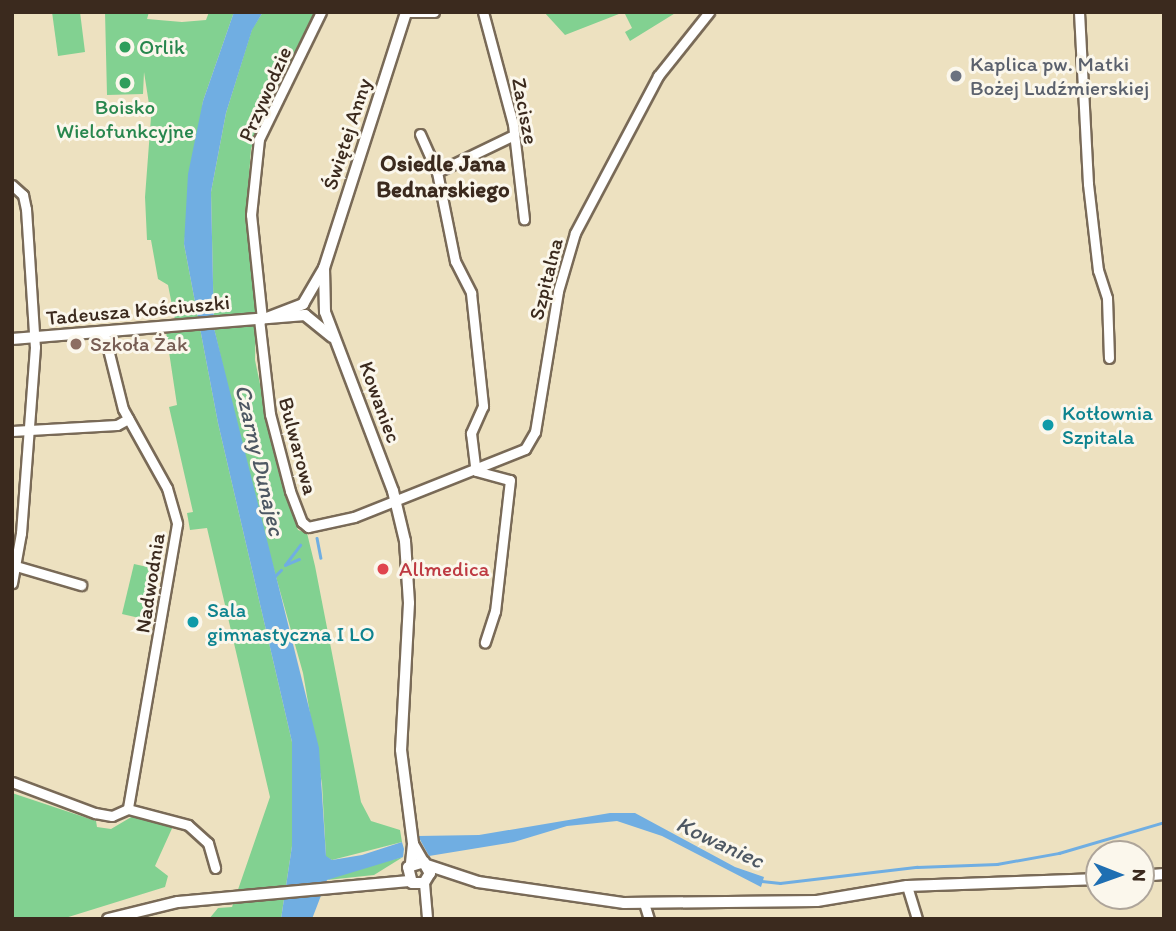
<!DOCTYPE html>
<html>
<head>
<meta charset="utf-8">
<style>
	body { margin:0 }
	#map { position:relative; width:1176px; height:931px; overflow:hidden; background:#ede1c0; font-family:Itim,sans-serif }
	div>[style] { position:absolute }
	.green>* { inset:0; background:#82d191 }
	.water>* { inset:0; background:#70aee2 }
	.stream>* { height:2.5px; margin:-1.25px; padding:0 1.25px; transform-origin:1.25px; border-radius:1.25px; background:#70aee2 }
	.roads { filter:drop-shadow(2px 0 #796a57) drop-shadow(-2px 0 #796a57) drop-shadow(0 2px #796a57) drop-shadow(0 -2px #796a57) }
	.minor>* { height:9px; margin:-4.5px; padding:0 4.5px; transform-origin:4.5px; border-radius:4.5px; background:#fff }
	.tertiary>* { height:10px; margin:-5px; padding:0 5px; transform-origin:5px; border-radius:5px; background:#fff }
	.dots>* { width:19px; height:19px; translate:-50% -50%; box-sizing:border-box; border:4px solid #fbf7ec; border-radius:50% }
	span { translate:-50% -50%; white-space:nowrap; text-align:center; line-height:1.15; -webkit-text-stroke:6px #fbf7ec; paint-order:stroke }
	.leisure-label { font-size:21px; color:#27864d }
	.left { translate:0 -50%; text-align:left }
	.worship-label { font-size:21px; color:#5b616d }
	.street-label { font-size:21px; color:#3b2a1e }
	.education-label { font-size:21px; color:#785e54 }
	.culture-label { font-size:21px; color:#0d838f }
	.health-label { font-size:21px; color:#be3a42 }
	.neighbourhood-label { font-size:23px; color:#3b2a1e; font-weight:700 }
	.water-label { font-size:23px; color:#4e5863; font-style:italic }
	.frame { position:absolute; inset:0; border:14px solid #3b2a1e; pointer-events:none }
	.north { position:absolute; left:1085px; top:840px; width:70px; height:70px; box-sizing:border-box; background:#fbf7ec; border:2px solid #aea59a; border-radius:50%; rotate:91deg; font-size:19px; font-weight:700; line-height:28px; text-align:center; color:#3b2a1e }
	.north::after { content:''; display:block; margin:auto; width:24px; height:32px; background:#1f6fb2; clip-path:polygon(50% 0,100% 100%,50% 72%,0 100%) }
</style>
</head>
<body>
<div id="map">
	<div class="green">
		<div style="clip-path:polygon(52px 12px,80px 12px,85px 52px,58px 56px)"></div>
		<div style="clip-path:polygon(105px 12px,149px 12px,147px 19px,182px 22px,206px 20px,209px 12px,234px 12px,203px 101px,184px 244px,218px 423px,292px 742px,292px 846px,281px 919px,209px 919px,218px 908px,232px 907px,270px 797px,207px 528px,190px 530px,187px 513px,193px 512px,169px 407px,177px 405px,166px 332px,177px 330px,168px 285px,158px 279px,151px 240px,147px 240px,145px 197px,151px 117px,144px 72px,143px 94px,107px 95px)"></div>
		<div style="clip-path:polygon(263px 12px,318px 12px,267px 118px,262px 116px,251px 149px,246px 218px,256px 314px,255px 360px,278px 470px,298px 530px,307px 533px,315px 566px,361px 802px,371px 821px,400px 830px,402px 842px,332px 860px,326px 857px,322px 784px,303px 673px,251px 488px,214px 328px,211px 192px,226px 113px,252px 29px)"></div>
		<div style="clip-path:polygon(544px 12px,677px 12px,630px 41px,625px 32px,632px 28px,624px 12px,565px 35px)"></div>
		<div style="clip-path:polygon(134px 564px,161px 570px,148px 620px,122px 614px)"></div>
		<div style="clip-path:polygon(12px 793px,96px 821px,97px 827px,111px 829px,133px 816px,174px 824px,155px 866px,168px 876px,165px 887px,62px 919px,12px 919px)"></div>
		<div style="clip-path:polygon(403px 857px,374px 875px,327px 880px,347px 871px)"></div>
	</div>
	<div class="water">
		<div style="clip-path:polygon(234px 12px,263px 12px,252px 30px,226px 113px,211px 192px,214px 328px,319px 748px,326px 856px,332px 860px,362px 855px,402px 842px,404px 849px,403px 857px,327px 880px,312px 919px,281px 919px,292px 846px,292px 742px,218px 423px,184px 244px,188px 174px,203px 101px)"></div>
		<div style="clip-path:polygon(610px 813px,635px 813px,735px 867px,764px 877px,761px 887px,662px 836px,617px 821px,567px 826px,514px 842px,429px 856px,418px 836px,479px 835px)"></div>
	</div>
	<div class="stream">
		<div style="left:317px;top:538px;width:20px;rotate:79deg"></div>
		<div style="left:285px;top:565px;width:25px;rotate:-53deg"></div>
		<div style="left:285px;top:565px;width:15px;rotate:-23deg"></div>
		<div style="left:273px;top:578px;width:11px;rotate:-45deg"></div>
		<div style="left:761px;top:881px;width:19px;rotate:6deg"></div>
		<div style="left:780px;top:883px;width:138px;rotate:-6.7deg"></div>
		<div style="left:917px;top:867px;width:80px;rotate:-2.1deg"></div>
		<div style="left:997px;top:864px;width:63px;rotate:-10.1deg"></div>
		<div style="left:1059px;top:853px;width:109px;rotate:-16.4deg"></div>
	</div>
	<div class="roads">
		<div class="minor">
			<div style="left:406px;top:12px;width:28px"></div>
			<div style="left:483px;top:12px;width:116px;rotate:75deg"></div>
			<div style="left:513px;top:124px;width:96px;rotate:83.4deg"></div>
			<div style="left:1079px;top:12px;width:172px;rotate:87deg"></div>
			<div style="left:1088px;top:184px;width:87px;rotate:83.4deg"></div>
			<div style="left:1098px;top:270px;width:29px;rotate:72deg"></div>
			<div style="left:1107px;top:298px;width:60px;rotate:88.1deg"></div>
			<div style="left:420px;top:134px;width:42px;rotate:65.9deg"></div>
			<div style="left:437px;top:172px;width:91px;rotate:78.6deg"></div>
			<div style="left:455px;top:261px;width:36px;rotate:63deg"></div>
			<div style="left:471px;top:293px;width:114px;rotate:83.9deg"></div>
			<div style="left:483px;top:406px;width:30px;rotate:114deg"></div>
			<div style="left:471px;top:433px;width:38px;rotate:83deg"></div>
			<div style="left:476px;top:471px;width:35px;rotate:15deg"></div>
			<div style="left:510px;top:480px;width:132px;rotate:96.5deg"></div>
			<div style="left:495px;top:611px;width:33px;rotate:108deg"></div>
			<div style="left:437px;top:172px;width:85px;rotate:-25.7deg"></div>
			<div style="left:12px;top:185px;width:15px;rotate:42deg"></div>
			<div style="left:23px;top:195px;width:14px;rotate:78deg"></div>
			<div style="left:26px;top:209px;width:138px;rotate:86.3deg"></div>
			<div style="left:35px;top:347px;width:187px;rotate:94.3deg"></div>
			<div style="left:21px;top:533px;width:51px;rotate:100.2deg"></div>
			<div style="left:259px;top:319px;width:96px;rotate:83.4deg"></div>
			<div style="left:270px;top:414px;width:80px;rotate:75.4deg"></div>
			<div style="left:290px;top:491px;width:33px;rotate:69deg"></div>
			<div style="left:302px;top:522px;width:8px;rotate:40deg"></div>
			<div style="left:308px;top:527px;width:47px;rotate:-12.3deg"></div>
			<div style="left:354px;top:517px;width:184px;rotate:-21.7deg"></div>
			<div style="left:525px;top:449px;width:20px;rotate:-60deg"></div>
			<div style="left:535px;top:432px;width:143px;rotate:-80.7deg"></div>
			<div style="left:558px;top:291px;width:60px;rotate:-73.7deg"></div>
			<div style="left:575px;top:233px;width:178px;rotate:-62.1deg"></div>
			<div style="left:658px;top:76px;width:82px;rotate:-51.4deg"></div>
			<div style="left:262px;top:319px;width:105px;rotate:-96deg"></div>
			<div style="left:251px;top:215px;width:76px;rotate:-84deg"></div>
			<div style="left:259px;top:139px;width:141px;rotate:-64deg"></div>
			<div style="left:104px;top:333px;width:78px;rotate:76deg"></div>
			<div style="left:123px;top:409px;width:90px;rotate:60.9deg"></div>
			<div style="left:167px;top:488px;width:37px;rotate:74deg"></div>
			<div style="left:177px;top:524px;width:289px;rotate:99.8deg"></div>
			<div style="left:12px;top:431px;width:105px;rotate:-3.3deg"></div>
			<div style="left:117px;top:425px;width:13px;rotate:-29deg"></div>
			<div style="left:16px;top:566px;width:68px;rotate:16.3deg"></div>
			<div style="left:12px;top:782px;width:89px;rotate:20.5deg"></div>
			<div style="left:95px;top:813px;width:17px;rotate:10deg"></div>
			<div style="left:112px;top:816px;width:17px;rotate:-24deg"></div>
			<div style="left:128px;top:809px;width:62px;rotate:14.9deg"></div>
			<div style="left:188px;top:825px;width:27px;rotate:42deg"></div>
			<div style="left:208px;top:843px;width:26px;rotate:74deg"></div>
			<div style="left:424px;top:883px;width:36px;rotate:85deg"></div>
			<div style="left:907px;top:886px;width:34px;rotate:73deg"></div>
			<div style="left:644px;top:903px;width:17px;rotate:73deg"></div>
		</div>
		<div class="tertiary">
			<div style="left:324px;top:268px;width:44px;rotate:88.7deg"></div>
			<div style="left:325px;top:312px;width:191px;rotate:69.2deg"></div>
			<div style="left:393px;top:491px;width:51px;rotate:76.5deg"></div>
			<div style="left:405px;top:541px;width:62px;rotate:86.3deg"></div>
			<div style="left:409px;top:603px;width:147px;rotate:93.1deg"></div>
			<div style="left:401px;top:750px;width:95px;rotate:82.7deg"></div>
			<div style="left:413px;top:844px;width:20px;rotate:96deg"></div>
			<div style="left:267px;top:318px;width:39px;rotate:-21deg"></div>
			<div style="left:303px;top:304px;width:42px;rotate:-59.7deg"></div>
			<div style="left:324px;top:268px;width:269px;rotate:-72.2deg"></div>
			<div style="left:12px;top:339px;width:294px;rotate:-4.7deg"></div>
			<div style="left:305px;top:315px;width:35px;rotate:39deg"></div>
			<div style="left:413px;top:844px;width:34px;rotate:60deg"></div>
			<div style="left:430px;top:873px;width:12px;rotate:121deg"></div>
			<div style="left:424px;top:883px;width:12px;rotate:180deg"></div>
			<div style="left:412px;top:883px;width:16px;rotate:-104deg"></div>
			<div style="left:408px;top:867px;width:17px;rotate:-17deg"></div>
			<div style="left:427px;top:865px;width:54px;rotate:18.4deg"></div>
			<div style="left:478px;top:882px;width:148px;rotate:8.2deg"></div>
			<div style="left:624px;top:903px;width:193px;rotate:-0.6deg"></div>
			<div style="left:817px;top:901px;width:91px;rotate:-9.5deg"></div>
			<div style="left:907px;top:886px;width:192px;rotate:-2.1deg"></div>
			<div style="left:1141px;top:876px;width:23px;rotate:-5deg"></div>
			<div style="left:108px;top:919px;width:72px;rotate:-13.7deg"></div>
			<div style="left:178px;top:902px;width:232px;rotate:-5.2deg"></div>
		</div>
	</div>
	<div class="dots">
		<div style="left:125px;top:47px;background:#2e9e5b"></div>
		<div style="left:956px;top:76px;background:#6b7280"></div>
		<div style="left:125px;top:83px;background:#2e9e5b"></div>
		<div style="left:76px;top:344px;background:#8d6e63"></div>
		<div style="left:1048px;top:425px;background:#0f9aa8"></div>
		<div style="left:383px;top:569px;background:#e0444e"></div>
		<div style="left:193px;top:622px;background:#0f9aa8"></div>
	</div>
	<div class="leisure-label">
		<span class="left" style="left:139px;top:47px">Orlik</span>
		<span style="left:125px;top:119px">Boisko<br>Wielofunkcyjne</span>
	</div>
	<div class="worship-label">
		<span class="left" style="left:970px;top:76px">Kaplica pw. Matki<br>Bożej Ludźmierskiej</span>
	</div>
	<div class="street-label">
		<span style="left:265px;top:94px;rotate:-66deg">Przywodzie</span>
		<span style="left:525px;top:111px;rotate:79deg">Zacisze</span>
		<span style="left:347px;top:134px;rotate:-72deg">Świętej Anny</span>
		<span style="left:546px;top:279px;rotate:-76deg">Szpitalna</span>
		<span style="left:138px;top:310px;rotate:-5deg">Tadeusza Kościuszki</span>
		<span style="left:380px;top:402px;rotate:70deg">Kowaniec</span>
		<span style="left:298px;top:446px;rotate:75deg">Bulwarowa</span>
		<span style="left:150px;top:583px;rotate:-81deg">Nadwodnia</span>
	</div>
	<div class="education-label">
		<span class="left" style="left:90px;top:344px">Szkoła Żak</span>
	</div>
	<div class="culture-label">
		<span class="left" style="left:1062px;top:425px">Kotłownia<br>Szpitala</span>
		<span class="left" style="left:207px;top:622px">Sala<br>gimnastyczna I LO</span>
	</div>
	<div class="health-label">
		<span class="left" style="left:399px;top:569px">Allmedica</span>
	</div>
	<div class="neighbourhood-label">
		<span style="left:443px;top:176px">Osiedle Jana<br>Bednarskiego</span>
	</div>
	<div class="water-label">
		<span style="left:260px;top:460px;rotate:77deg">Czarny Dunajec</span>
		<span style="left:720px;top:842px;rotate:25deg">Kowaniec</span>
	</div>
	<div class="frame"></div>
	<div class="north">N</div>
</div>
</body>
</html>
